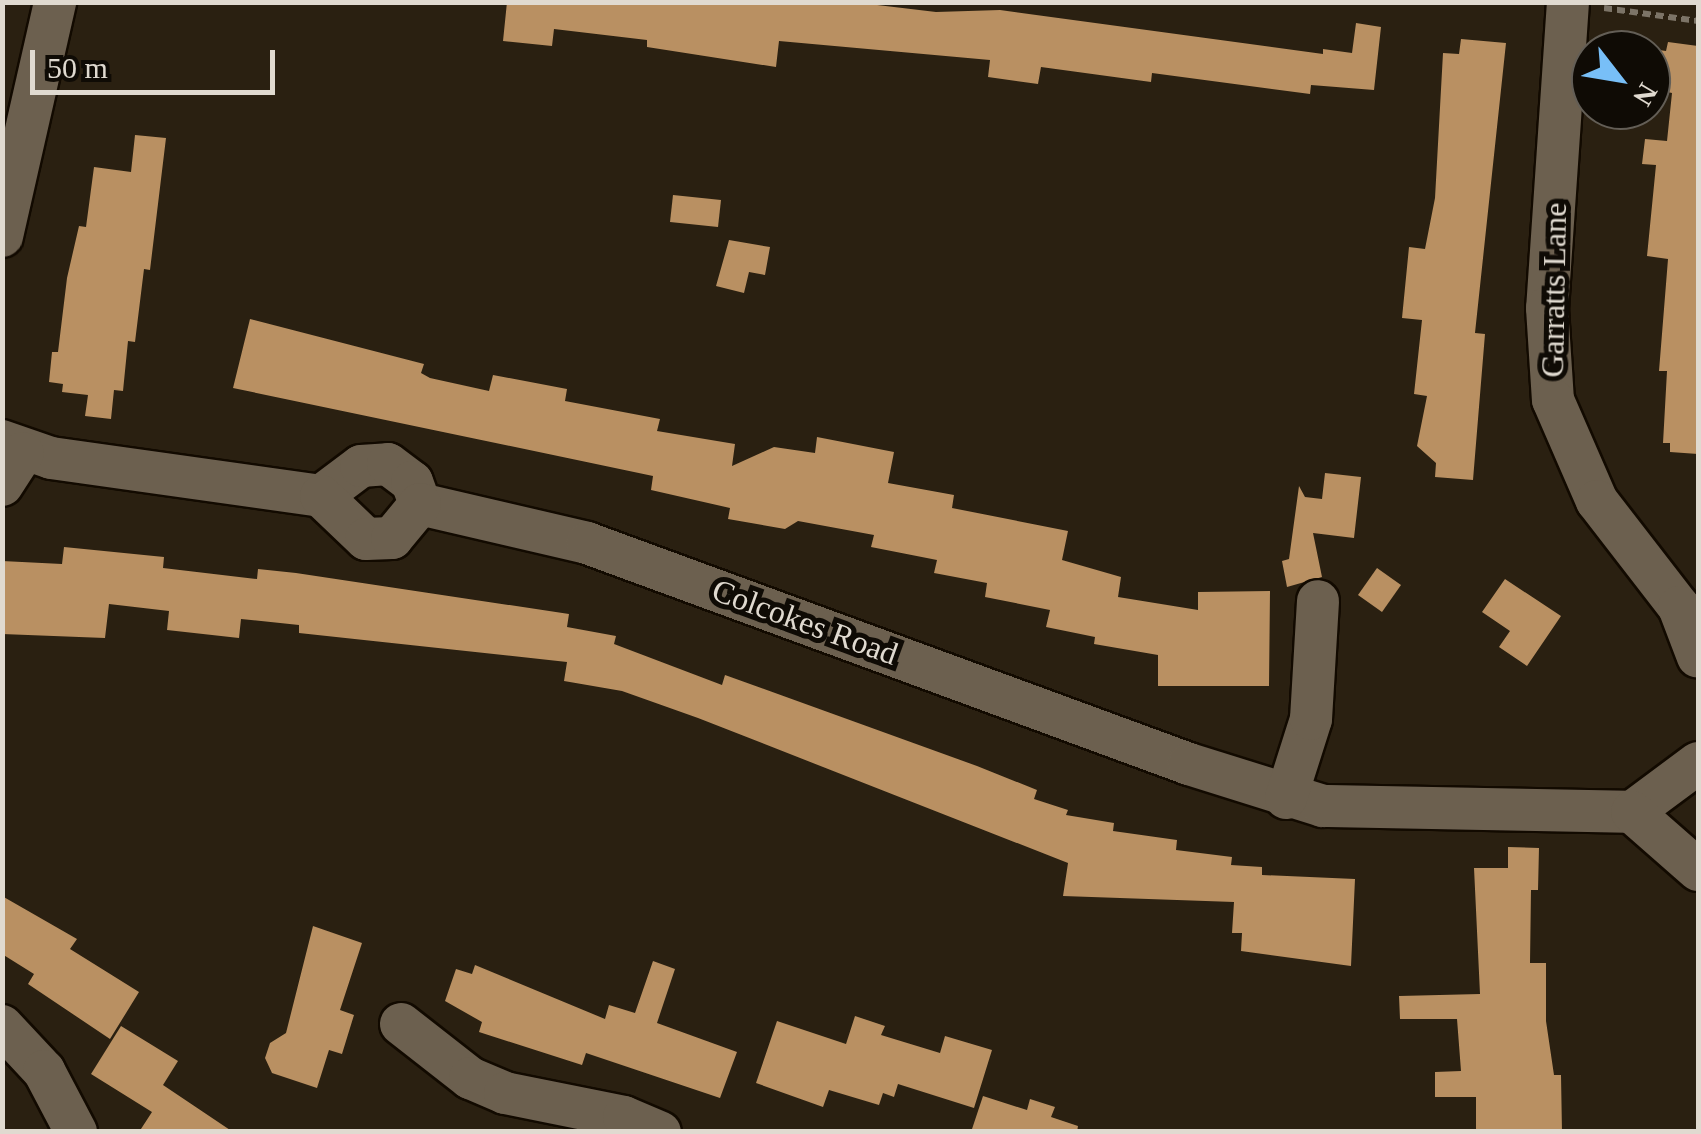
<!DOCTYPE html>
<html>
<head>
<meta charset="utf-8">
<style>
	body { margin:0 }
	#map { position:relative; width:1701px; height:1134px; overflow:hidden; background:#2a2011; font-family:Georgia,serif }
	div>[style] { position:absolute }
	.building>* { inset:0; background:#b99062 }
	.path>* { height:6px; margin-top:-3px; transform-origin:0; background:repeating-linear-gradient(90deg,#7c7467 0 8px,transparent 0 13px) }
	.roads { filter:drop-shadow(2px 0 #120a00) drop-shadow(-2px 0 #120a00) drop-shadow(0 2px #120a00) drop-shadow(0 -2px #120a00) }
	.minor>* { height:42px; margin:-21px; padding:0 21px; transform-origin:21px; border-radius:21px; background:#6c604f }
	span { translate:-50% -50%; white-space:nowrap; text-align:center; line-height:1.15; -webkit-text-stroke:10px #0f0b05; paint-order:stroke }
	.street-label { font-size:32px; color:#e0dad0 }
	.frame { position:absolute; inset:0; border:5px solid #e0dad0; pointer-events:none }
	.north { position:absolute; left:1571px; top:30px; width:100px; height:100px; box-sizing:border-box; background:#0f0b05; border:2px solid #635e56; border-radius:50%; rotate:121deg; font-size:28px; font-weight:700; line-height:40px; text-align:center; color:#e0dad0 }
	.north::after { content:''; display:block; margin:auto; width:35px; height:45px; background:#78bff7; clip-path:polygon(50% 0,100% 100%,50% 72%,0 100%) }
	.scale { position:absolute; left:30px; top:50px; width:245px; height:45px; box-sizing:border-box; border:5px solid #e0dad0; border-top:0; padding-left:12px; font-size:30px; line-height:35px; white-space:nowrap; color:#e0dad0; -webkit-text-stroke:8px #0f0b05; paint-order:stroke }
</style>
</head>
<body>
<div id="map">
	<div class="building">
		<div style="clip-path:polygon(507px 2px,852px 2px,936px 12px,1000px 10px,1323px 54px,1323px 49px,1352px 53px,1356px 23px,1381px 27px,1374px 90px,1311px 85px,1310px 94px,1152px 73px,1151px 82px,1041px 67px,1038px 84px,988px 77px,990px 60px,779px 41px,776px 67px,647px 47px,647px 40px,554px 29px,552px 46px,503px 41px)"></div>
		<div style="clip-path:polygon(1461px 39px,1506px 43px,1475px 333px,1485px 334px,1473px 480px,1435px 477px,1436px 463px,1417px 446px,1427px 396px,1414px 394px,1422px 320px,1402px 318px,1409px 247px,1425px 249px,1435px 198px,1443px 53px,1459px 54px)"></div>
		<div style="clip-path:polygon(1668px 42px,1698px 46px,1698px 454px,1670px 452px,1670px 443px,1663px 443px,1667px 371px,1659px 371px,1668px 259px,1647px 256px,1656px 165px,1642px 164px,1645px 139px,1667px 141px,1672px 93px,1658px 90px,1655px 77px,1659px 50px,1666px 51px)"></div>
		<div style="clip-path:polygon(135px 135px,166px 138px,150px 270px,144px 269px,135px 342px,128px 341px,123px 391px,114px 390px,111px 419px,85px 416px,88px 395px,62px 392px,63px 384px,49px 382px,52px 352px,58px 352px,67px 278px,79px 226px,86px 227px,94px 167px,131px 172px)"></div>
		<div style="clip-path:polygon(673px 195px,721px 200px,718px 227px,670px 222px)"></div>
		<div style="clip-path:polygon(729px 240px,770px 247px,765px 275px,749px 272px,744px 293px,716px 286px)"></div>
		<div style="clip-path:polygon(250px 319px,424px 364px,421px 373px,430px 378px,489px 391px,493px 375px,567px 389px,565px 401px,660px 419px,657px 431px,735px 444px,732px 466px,774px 447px,815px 453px,817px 437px,894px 452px,888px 483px,954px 495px,952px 508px,1068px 531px,1062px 560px,1121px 577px,1118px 597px,1198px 610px,1198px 592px,1270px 591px,1269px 686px,1158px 686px,1158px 655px,1094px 644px,1095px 637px,1046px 627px,1050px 610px,985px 597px,987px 583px,934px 573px,937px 560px,871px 547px,874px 535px,798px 521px,785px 529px,728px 519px,730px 508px,651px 490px,653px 476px,233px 388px)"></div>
		<div style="clip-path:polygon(1325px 473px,1361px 477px,1354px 538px,1313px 533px,1322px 577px,1287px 587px,1282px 561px,1289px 559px,1299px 486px,1305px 497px,1322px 499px)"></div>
		<div style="clip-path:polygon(64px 547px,164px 557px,163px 568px,257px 579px,258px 569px,296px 573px,569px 614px,567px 627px,616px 636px,614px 644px,722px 685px,725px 675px,977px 766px,1037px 790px,1034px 799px,1068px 810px,1066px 815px,1114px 823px,1113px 831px,1177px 840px,1176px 850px,1232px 857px,1231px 865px,1262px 867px,1262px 875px,1355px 879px,1351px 966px,1241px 951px,1242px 933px,1232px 933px,1234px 902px,1063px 896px,1068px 863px,698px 718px,622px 691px,564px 681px,567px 662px,299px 633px,299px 625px,241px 619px,239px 638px,167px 630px,169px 611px,109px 604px,105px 638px,2px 634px,2px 561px,62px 564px)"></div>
		<div style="clip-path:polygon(1377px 568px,1401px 585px,1382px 612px,1358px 595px)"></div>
		<div style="clip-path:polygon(1505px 579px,1561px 616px,1527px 666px,1499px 647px,1510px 631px,1482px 612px)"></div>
		<div style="clip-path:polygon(1508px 847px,1539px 848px,1538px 890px,1531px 890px,1530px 963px,1546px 963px,1546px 1021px,1554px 1075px,1561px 1075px,1562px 1132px,1476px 1132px,1476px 1097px,1435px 1097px,1435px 1072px,1461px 1071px,1457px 1019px,1400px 1019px,1399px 996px,1480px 994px,1474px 868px,1508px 868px)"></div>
		<div style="clip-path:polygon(2px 896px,77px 939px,70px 949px,139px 992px,110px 1039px,28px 984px,34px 974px,2px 954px)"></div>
		<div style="clip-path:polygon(313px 926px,362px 943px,340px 1010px,354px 1015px,342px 1054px,329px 1050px,317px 1088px,272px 1073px,265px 1058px,270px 1043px,286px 1033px)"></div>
		<div style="clip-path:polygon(653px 961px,675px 969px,657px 1023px,737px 1052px,720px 1098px,586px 1053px,582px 1065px,479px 1032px,482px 1022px,445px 1001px,456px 969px,472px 974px,475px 965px,605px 1019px,609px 1005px,635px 1013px)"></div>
		<div style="clip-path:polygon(855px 1016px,885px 1026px,881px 1035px,940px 1053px,945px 1036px,992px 1050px,974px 1108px,898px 1084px,894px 1097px,883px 1093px,879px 1105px,829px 1090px,823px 1107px,756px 1083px,777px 1021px,846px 1044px)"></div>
		<div style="clip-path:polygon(121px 1026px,178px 1061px,163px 1085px,233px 1132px,139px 1132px,152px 1112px,91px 1074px)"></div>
		<div style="clip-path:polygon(983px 1096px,1027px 1110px,1030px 1099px,1055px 1107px,1051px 1117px,1078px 1126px,1077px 1132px,971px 1132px)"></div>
	</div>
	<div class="path">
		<div style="left:1604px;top:8px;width:95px;rotate:7.9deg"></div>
	</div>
	<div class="roads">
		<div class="minor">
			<div style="left:1568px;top:2px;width:307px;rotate:93.9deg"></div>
			<div style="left:1547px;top:308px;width:92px;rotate:86.3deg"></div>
			<div style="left:1553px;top:400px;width:110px;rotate:66.5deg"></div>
			<div style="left:1597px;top:501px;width:134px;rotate:52.3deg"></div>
			<div style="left:1679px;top:607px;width:53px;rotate:69.2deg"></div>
			<div style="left:2px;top:236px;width:240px;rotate:-77.2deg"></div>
			<div style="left:2px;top:441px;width:52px;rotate:19.1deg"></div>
			<div style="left:51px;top:458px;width:273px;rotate:8deg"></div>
			<div style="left:321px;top:496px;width:50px;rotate:-36.9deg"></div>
			<div style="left:361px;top:466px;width:27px;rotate:-4deg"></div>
			<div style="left:388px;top:464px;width:30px;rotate:37deg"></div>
			<div style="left:412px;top:482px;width:23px;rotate:70deg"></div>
			<div style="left:420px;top:504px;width:171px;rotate:13.1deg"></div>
			<div style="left:587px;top:543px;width:641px;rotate:20.16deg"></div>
			<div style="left:1189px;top:764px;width:140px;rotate:17.4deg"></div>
			<div style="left:1323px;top:806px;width:309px;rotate:1.1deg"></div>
			<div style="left:1632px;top:812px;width:82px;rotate:-36.6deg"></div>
			<div style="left:2px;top:485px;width:38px;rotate:-57deg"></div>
			<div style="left:321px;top:496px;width:62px;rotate:43.7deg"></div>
			<div style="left:366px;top:539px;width:26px;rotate:-2deg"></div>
			<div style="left:392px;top:538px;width:44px;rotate:-50.5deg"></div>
			<div style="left:1286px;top:798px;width:83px;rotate:-72.4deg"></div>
			<div style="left:1311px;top:719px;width:118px;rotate:-86.6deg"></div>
			<div style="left:1632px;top:812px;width:88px;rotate:41.3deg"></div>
			<div style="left:401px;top:1024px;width:88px;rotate:38deg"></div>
			<div style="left:470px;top:1078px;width:38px;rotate:23deg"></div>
			<div style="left:505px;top:1093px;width:121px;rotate:11.4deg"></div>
			<div style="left:624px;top:1117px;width:39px;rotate:23deg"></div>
			<div style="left:2px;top:1026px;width:62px;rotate:47deg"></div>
			<div style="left:44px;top:1071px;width:69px;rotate:62.3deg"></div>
		</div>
	</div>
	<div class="street-label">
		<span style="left:1554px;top:290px;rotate:-89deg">Garratts Lane</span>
		<span style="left:805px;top:622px;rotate:20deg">Colcokes Road</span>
	</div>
	<div class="frame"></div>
	<div class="north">N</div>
	<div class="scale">50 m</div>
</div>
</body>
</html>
